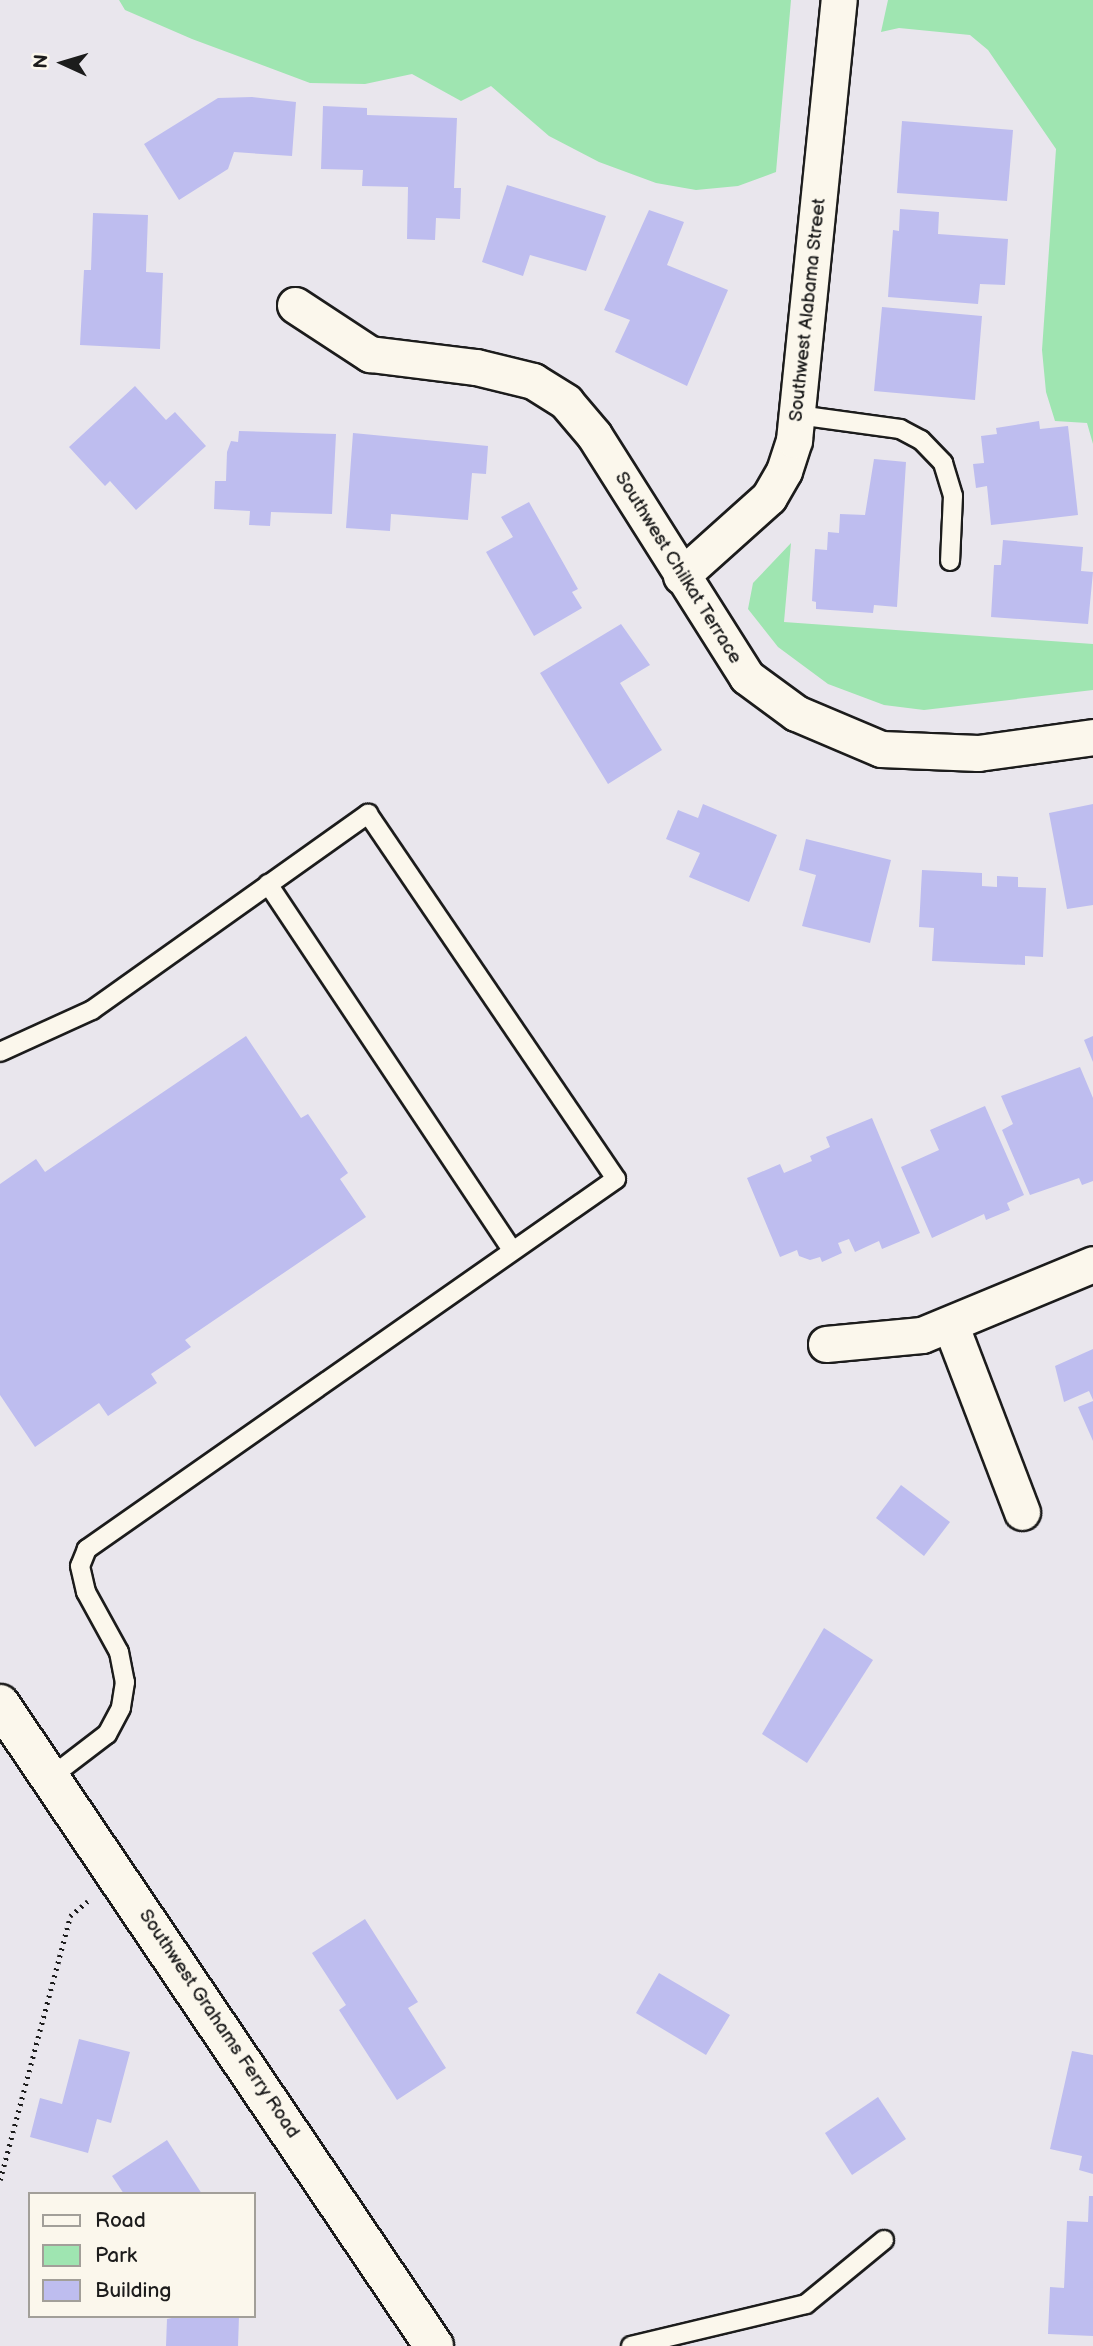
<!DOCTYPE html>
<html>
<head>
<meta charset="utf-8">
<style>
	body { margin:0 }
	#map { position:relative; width:1093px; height:2346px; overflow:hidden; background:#e9e6ed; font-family:"Balsamiq Sans",sans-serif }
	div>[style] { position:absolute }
	.green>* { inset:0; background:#9fe5b1 }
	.building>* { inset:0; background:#bebdef }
	.path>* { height:4.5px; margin-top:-2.25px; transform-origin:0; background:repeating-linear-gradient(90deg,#1c1c1c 0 2px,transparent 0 7px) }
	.roads { filter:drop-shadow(2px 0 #1c1c1c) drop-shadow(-2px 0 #1c1c1c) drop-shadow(0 2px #1c1c1c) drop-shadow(0 -2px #1c1c1c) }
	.service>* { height:18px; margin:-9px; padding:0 9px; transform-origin:9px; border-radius:9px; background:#fbf7ec }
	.minor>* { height:35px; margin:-17.5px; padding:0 17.5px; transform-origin:17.5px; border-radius:17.5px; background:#fbf7ec }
	.tertiary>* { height:38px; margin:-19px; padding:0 19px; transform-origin:19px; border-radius:19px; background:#fbf7ec }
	span { translate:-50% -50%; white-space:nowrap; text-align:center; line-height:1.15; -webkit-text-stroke:6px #fbf7ec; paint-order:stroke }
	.street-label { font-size:19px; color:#1c1c1c }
	.legend { position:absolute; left:28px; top:2192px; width:228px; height:126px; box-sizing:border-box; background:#fbf7ec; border:2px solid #a29f99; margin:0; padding:9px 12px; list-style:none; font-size:21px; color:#1c1c1c }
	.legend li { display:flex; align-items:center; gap:14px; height:35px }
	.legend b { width:35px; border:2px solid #a29f99 }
	.north { position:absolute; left:28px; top:28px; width:70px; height:70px; -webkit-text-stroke:5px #fbf7ec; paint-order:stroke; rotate:274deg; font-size:19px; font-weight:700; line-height:28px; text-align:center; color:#1c1c1c }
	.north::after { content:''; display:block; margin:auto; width:24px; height:32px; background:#1c1c1c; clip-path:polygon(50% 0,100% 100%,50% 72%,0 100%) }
</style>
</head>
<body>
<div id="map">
	<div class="green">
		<div style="clip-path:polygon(119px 0,791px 0,776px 172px,738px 186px,696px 190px,656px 183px,599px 162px,549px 136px,491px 86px,461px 101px,412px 74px,365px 84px,310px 83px,192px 39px,125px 10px)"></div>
		<div style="clip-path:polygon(888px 0,1093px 0,1093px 444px,1087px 423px,1055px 421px,1046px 392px,1042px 350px,1056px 149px,988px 50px,970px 35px,899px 28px,881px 32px)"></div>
		<div style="clip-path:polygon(791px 543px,784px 622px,1093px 644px,1093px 690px,924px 710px,884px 705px,828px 684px,778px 647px,748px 609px,753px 583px)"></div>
	</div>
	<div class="building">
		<div style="clip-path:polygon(252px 97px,296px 102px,292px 156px,234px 152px,228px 169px,179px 200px,144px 144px,218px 98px)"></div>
		<div style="clip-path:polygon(323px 106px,367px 108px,367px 115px,457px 118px,454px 188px,461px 188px,460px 219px,436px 218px,435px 240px,407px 239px,408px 187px,362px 186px,363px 170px,321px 169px)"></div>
		<div style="clip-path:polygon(902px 121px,1013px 130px,1007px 201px,897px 193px)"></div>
		<div style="clip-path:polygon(507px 185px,606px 216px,586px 271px,530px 255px,523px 276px,482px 262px)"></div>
		<div style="clip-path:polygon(900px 209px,939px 212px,938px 234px,1008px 239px,1005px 285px,980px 284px,978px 304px,888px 297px,893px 230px,899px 231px)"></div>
		<div style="clip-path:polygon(649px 210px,684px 222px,667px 265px,728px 290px,687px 386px,615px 352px,630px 320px,604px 310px)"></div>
		<div style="clip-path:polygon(93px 213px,148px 215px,146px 272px,163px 273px,160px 349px,80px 345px,84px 270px,91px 270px)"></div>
		<div style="clip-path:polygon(882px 307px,982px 316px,975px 400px,874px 391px)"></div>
		<div style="clip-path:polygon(135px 386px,166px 420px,175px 412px,206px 446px,136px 510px,110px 481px,105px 486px,69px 447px)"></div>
		<div style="clip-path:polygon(1039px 421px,1040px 429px,1068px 426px,1078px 515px,991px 525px,987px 486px,976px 488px,973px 464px,984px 463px,981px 436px,997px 434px,996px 428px)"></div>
		<div style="clip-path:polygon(239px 431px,336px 434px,332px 514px,271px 512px,270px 526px,249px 525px,250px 511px,214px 509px,215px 481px,226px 481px,227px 452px,231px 441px,238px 442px)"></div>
		<div style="clip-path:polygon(353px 433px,488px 446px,486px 474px,472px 473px,468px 520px,391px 514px,390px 531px,346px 528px)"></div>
		<div style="clip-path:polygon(874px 459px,906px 462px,897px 607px,874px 605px,873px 613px,816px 609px,816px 602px,812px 601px,815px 549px,827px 550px,828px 532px,839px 533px,840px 514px,865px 515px)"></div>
		<div style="clip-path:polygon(529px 502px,578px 589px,572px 592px,582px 608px,534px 636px,486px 552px,513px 537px,501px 517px)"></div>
		<div style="clip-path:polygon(1003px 540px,1083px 547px,1081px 571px,1093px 572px,1088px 624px,991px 617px,994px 565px,1001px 565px)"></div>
		<div style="clip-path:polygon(621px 624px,650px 665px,620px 683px,662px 750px,608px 784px,540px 673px)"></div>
		<div style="clip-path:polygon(703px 804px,777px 835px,749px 902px,689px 877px,700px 853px,666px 839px,678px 810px,698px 818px)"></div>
		<div style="clip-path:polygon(1093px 804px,1093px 905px,1067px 909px,1049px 813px)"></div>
		<div style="clip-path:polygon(806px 839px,891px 860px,870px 943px,802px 926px,816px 875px,799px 870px)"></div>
		<div style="clip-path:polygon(922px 870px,982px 873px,982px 886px,997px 887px,997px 876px,1018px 877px,1018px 887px,1046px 888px,1043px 957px,1025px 956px,1025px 965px,932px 961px,934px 928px,919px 927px)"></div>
		<div style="clip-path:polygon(246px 1036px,301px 1118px,308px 1114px,348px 1173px,340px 1179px,366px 1217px,185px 1340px,191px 1347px,151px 1374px,157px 1383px,108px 1416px,99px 1403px,35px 1447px,0 1395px,0 1184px,36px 1159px,45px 1172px)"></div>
		<div style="clip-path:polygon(1093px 1036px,1093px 1062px,1084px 1040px)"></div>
		<div style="clip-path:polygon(1080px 1067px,1093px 1098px,1093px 1181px,1082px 1185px,1079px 1178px,1030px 1195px,1002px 1130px,1013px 1124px,1001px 1096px)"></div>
		<div style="clip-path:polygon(985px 1106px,1024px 1195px,1007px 1203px,1010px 1210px,986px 1220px,984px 1214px,932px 1238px,901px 1167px,939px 1150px,930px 1130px)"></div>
		<div style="clip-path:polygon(872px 1118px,920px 1233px,882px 1249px,879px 1241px,855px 1252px,849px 1239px,838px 1243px,842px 1253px,822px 1262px,820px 1257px,810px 1260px,799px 1256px,797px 1250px,780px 1257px,747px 1178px,780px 1164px,784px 1173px,812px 1161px,810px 1156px,830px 1147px,826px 1137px)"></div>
		<div style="clip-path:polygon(1093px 1349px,1093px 1400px,1089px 1391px,1064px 1402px,1055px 1366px)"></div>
		<div style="clip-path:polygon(1093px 1401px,1093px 1441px,1078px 1407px)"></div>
		<div style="clip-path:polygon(901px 1485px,950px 1522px,924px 1556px,876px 1518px)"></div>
		<div style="clip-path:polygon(824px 1628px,873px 1660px,807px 1763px,762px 1734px)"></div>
		<div style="clip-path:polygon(365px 1919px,418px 2002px,408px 2008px,446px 2068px,397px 2100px,339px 2010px,346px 2005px,312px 1953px)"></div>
		<div style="clip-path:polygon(659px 1973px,730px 2015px,706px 2055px,636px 2013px)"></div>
		<div style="clip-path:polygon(79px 2039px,130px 2052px,111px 2123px,97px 2119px,88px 2153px,30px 2137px,40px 2098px,62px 2104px)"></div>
		<div style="clip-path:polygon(1072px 2051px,1093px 2055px,1093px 2174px,1079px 2170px,1082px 2156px,1050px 2149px)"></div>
		<div style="clip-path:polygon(878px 2097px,906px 2139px,852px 2175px,825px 2133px)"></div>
		<div style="clip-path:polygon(167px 2140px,202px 2194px,124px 2194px,112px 2176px)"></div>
		<div style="clip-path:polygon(1089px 2196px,1093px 2196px,1093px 2336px,1048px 2334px,1050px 2287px,1064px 2288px,1067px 2221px,1088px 2222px)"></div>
		<div style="clip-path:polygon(181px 2316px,239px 2316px,238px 2346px,166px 2346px,167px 2319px)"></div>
	</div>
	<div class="path">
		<div style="left:0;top:2180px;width:273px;rotate:-75.1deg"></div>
		<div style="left:70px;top:1916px;width:23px;rotate:-40deg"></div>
	</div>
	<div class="roads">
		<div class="service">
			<div style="left:798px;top:415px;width:103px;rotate:7.8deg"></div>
			<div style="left:900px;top:429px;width:24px;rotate:28deg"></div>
			<div style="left:921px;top:440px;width:32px;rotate:46deg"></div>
			<div style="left:943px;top:463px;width:34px;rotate:73deg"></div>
			<div style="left:953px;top:496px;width:65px;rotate:92.6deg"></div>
			<div style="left:268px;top:884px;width:438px;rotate:56.3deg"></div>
			<div style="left:0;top:1052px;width:101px;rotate:-24.5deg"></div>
			<div style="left:92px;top:1010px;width:339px;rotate:-35.4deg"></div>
			<div style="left:368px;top:814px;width:441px;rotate:55.8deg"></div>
			<div style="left:616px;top:1179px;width:646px;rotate:145.03deg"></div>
			<div style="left:87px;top:1549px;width:18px;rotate:112deg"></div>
			<div style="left:80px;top:1566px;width:27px;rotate:77deg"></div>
			<div style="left:86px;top:1592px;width:68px;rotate:61.2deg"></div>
			<div style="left:119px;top:1652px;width:31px;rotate:79deg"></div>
			<div style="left:125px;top:1682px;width:26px;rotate:99deg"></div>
			<div style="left:121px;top:1708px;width:30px;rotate:118deg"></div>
			<div style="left:107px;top:1734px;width:71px;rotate:142.5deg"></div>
			<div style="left:631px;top:2346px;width:180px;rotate:-13.5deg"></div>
			<div style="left:806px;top:2304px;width:101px;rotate:-39.4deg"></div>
		</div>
		<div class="minor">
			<div style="left:295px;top:305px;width:90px;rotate:33.2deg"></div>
			<div style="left:370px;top:354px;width:107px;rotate:7deg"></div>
			<div style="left:476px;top:367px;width:59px;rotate:13.8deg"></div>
			<div style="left:533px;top:381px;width:39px;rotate:32deg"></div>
			<div style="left:566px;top:402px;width:43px;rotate:49.7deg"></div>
			<div style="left:594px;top:435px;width:286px;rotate:57.7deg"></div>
			<div style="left:747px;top:677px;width:61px;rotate:36.3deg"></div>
			<div style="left:796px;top:713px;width:92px;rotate:23deg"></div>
			<div style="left:881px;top:749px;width:97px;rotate:2.4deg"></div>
			<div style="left:978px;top:753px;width:116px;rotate:-7.9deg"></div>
			<div style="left:681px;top:576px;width:118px;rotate:-41.9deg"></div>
			<div style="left:769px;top:497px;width:30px;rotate:-60deg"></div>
			<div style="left:784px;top:471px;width:33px;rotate:-72deg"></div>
			<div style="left:794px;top:440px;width:442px;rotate:-84.2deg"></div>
			<div style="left:951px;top:1326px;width:199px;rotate:69.1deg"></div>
			<div style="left:826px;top:1344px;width:96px;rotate:-5.4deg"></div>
			<div style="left:922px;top:1335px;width:185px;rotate:-22.5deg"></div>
		</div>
		<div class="tertiary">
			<div style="left:0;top:1704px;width:775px;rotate:55.94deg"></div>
		</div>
	</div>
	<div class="street-label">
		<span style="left:808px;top:310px;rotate:-84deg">Southwest Alabama Street</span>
		<span style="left:678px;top:568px;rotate:58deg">Southwest Chilkat Terrace</span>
		<span style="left:219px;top:2024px;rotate:56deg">Southwest Grahams Ferry Road</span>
	</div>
	<ul class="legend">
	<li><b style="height:9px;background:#fbf7ec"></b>Road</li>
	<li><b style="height:19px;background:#9fe5b1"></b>Park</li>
	<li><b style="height:19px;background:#bebdef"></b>Building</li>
	</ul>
	<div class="north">N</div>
</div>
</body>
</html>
